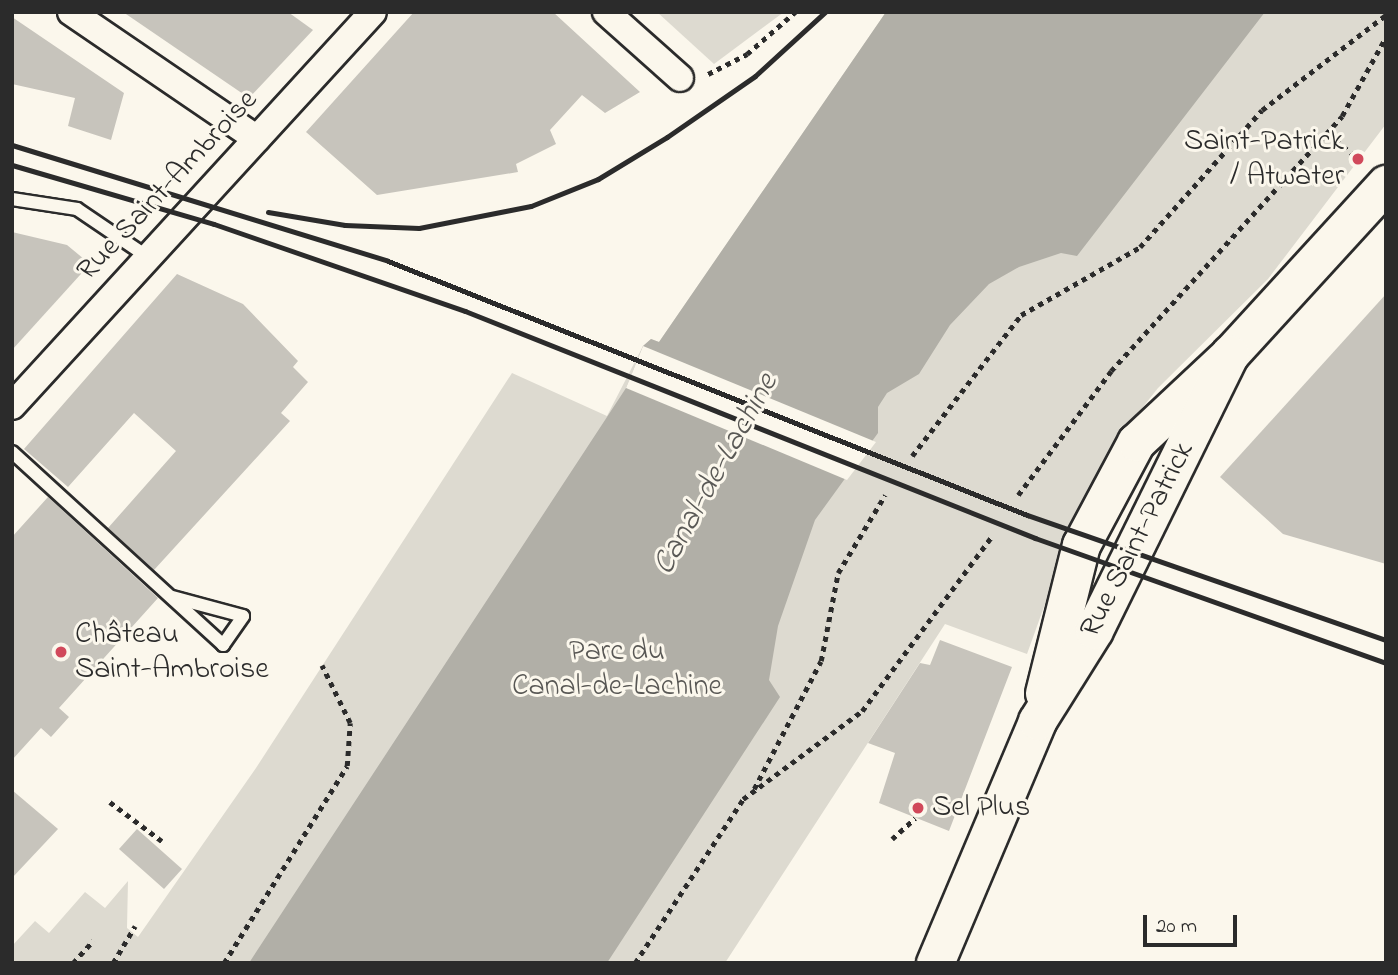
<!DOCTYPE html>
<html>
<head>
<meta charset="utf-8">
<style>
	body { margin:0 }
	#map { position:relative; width:1398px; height:975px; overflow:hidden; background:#fbf7ec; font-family:"Indie Flower",sans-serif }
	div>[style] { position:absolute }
	.green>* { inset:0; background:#dddad0 }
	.water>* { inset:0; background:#b1afa7 }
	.pier>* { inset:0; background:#fbf7ec }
	.building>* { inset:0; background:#c7c4bc }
	.path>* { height:4.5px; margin-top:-2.25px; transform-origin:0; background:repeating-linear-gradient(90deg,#2b2b2b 0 5px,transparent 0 10px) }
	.roads { filter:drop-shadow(2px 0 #2b2b2b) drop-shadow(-2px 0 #2b2b2b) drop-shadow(0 2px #2b2b2b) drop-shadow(0 -2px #2b2b2b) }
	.service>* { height:12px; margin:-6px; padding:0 6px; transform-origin:6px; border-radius:6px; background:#fbf7ec }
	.minor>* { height:26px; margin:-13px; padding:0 13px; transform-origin:13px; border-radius:13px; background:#fbf7ec }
	.secondary>* { height:37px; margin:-18.5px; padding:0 18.5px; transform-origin:18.5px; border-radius:18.5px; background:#fbf7ec }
	.rail>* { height:5px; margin:-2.5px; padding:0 2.5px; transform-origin:2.5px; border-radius:2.5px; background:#2b2b2b }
	.dots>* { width:19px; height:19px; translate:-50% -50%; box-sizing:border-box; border:4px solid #fbf7ec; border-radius:50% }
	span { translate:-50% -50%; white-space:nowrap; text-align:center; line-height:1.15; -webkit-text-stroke:6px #fbf7ec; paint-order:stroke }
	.poi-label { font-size:30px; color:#2b2b2b }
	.right { translate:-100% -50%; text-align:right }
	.left { translate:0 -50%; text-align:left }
	.street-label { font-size:30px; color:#2b2b2b }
	.park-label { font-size:30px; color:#585754 }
	.water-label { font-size:32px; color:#5a5956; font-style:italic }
	.frame { position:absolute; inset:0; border:14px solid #2b2b2b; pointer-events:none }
	.scale { position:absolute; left:1143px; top:915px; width:94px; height:32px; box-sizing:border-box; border:4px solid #2b2b2b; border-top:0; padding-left:9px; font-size:21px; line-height:24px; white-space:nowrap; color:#2b2b2b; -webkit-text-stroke:5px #fbf7ec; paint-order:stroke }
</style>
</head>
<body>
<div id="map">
	<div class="green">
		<div style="clip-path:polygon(657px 12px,784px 12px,714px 64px)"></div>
		<div style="clip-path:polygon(886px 12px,1386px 12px,1386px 124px,1268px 279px,1158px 388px,1108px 451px,1077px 515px,1027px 654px,945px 624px,725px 963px,12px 963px,12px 946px,35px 921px,49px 933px,85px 892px,105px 908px,128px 881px,127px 928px,138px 937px,256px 768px,512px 373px,607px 416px,643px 346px,651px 339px,659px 342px)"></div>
	</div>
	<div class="water">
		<div style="clip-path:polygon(886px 12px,1265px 12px,1077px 256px,1061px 253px,1019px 267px,989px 284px,950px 325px,919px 374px,887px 393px,878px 407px,878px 433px,815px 520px,778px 626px,769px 680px,780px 697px,607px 963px,249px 963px,626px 388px,643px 346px,651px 339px,659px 342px)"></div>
	</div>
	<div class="pier">
		<div style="clip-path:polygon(643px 346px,876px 442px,847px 480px,626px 388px)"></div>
	</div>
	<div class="building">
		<div style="clip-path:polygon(123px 12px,288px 12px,313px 30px,249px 98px)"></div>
		<div style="clip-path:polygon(414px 12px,553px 12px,640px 92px,605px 113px,582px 95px,550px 130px,556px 144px,516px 164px,518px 172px,377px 195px,306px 132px)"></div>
		<div style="clip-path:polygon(12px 17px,124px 93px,111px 140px,68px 126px,75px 98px,12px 84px)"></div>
		<div style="clip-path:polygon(12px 232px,67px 245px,90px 264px,12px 350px)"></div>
		<div style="clip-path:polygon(177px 274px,243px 304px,298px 361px,293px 367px,308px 382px,281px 413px,290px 421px,154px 570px,108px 528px,176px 451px,134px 413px,68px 487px,24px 449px)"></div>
		<div style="clip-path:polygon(1386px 294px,1386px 564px,1283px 534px,1220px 477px)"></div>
		<div style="clip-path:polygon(48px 497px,158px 598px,59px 708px,69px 717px,51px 737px,41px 728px,12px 760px,12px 537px)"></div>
		<div style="clip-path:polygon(940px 640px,1012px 667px,949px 831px,879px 803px,895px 753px,868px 743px,920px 663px,930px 665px)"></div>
		<div style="clip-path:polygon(12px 790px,58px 829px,12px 878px)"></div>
		<div style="clip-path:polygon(137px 829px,182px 869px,164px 889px,119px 849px)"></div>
	</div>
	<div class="path">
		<div style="left:708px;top:74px;width:44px;rotate:-27.1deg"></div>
		<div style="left:747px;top:54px;width:64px;rotate:-41.2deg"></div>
		<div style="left:1328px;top:133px;width:40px;rotate:41deg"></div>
		<div style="left:912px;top:456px;width:178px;rotate:-52.3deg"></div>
		<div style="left:1021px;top:315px;width:137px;rotate:-29.7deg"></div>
		<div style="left:1140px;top:247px;width:183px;rotate:-48.3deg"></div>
		<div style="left:1262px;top:110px;width:156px;rotate:-37.5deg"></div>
		<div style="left:1018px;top:495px;width:155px;rotate:-53.1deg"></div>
		<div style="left:1111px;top:371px;width:344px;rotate:-47.8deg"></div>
		<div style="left:1342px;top:116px;width:90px;rotate:-60.9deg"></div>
		<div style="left:754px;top:789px;width:144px;rotate:-62.4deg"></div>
		<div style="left:821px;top:661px;width:90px;rotate:-79.1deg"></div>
		<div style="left:838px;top:573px;width:91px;rotate:-58.9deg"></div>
		<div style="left:110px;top:802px;width:65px;rotate:36.9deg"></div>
		<div style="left:892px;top:839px;width:31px;rotate:-42deg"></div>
		<div style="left:73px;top:963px;width:30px;rotate:-48deg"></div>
		<div style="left:113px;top:963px;width:43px;rotate:-59.3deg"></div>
		<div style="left:224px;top:963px;width:232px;rotate:-58deg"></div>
		<div style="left:347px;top:766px;width:43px;rotate:-86deg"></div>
		<div style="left:350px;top:723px;width:64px;rotate:-116.2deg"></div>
		<div style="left:635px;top:963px;width:196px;rotate:-56.6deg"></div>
		<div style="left:743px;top:799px;width:148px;rotate:-36.5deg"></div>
		<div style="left:862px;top:711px;width:218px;rotate:-53.4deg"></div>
	</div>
	<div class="roads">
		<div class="service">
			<div style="left:12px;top:199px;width:66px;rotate:8.7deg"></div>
			<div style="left:77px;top:209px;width:86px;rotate:34.1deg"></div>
			<div style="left:12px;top:452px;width:286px;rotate:42.4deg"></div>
			<div style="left:223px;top:645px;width:35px;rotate:-55deg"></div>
			<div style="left:243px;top:616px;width:73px;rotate:-165deg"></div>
		</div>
		<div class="minor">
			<div style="left:71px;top:12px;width:225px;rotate:34.3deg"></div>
			<div style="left:606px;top:12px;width:99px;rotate:41.7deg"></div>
			<div style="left:12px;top:406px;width:534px;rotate:-47.5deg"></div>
		</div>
		<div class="secondary">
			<div style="left:1044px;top:693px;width:153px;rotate:-76deg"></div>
			<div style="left:1081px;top:545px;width:117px;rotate:-61.9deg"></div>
			<div style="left:1136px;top:442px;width:129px;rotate:-43.1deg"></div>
			<div style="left:1230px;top:354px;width:231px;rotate:-47.5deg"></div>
			<div style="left:935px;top:963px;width:263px;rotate:-67.1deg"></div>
			<div style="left:1037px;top:721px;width:107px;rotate:-57.9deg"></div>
			<div style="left:1094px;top:630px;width:308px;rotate:-63.8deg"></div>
		</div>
	</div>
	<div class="rail">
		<div style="left:12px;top:145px;width:393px;rotate:17.1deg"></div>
		<div style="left:388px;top:261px;width:688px;rotate:21.68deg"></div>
		<div style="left:1027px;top:515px;width:380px;rotate:19.2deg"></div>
		<div style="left:12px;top:165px;width:210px;rotate:16.3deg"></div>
		<div style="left:214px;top:224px;width:266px;rotate:19.1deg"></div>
		<div style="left:465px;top:311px;width:614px;rotate:21.71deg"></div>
		<div style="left:1035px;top:538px;width:373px;rotate:19.6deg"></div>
		<div style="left:268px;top:212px;width:78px;rotate:9.6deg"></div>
		<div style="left:345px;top:225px;width:74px;rotate:2.3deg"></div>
		<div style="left:419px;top:228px;width:114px;rotate:-11.1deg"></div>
		<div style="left:531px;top:206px;width:72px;rotate:-21.9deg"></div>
		<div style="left:598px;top:179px;width:81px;rotate:-31.3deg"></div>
		<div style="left:667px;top:137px;width:107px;rotate:-34.7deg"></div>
		<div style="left:755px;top:76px;width:95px;rotate:-42.4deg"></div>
	</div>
	<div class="dots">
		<div style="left:1358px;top:159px;background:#d1495b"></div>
		<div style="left:61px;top:652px;background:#d1495b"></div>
		<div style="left:918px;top:808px;background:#d1495b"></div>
	</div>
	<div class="poi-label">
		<span class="right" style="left:1344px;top:159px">Saint-Patrick<br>/ Atwater</span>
		<span class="left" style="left:75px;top:652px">Château<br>Saint-Ambroise</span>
		<span class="left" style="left:932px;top:808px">Sel Plus</span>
	</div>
	<div class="street-label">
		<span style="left:168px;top:186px;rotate:-47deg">Rue Saint-Ambroise</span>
		<span style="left:1138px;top:540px;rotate:-63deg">Rue Saint-Patrick</span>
	</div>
	<div class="park-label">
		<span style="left:617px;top:669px">Parc du<br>Canal-de-Lachine</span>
	</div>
	<div class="water-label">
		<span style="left:717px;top:475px;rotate:-61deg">Canal-de-Lachine</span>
	</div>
	<div class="frame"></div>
	<div class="scale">20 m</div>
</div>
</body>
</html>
